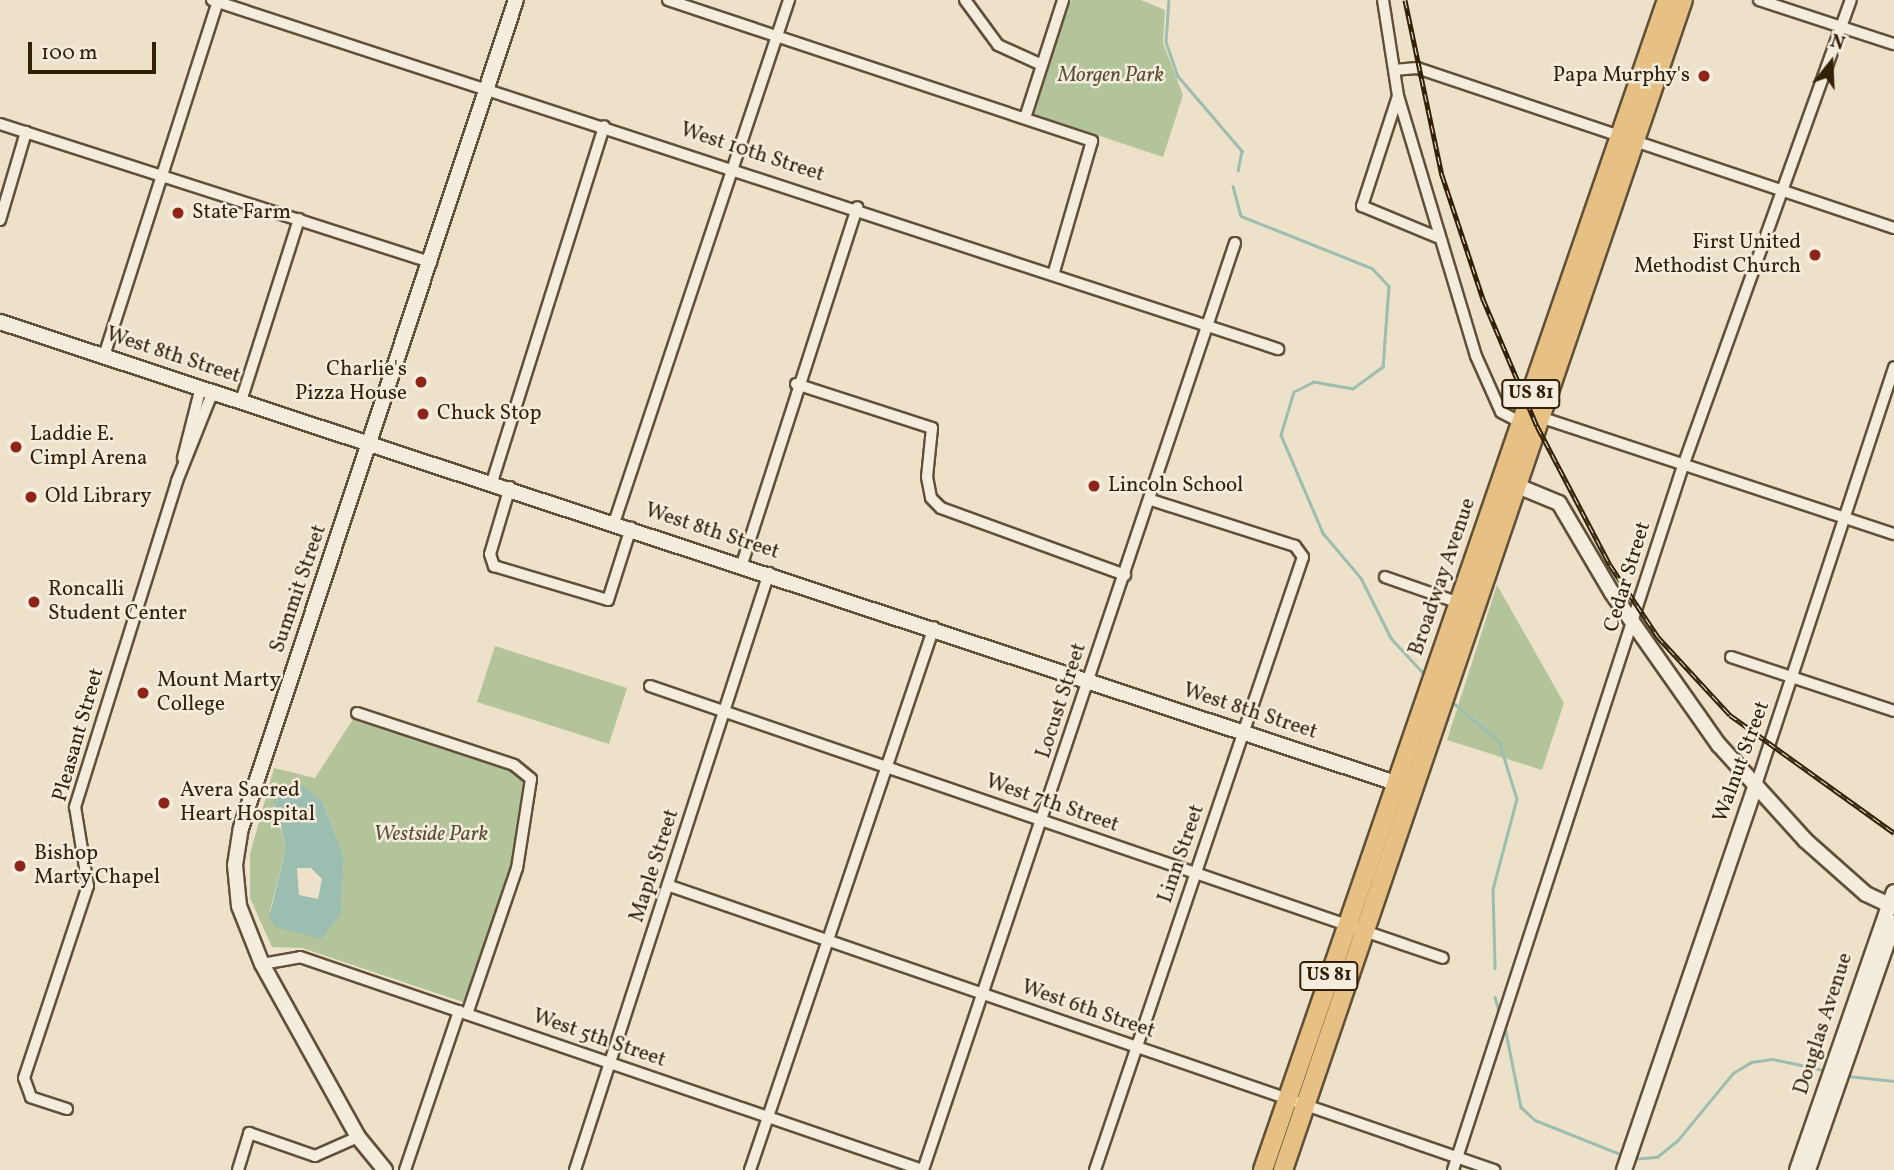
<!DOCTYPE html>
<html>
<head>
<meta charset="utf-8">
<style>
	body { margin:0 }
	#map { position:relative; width:1894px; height:1170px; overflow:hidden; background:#eee1c9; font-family:Vollkorn,serif }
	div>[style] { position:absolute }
	.green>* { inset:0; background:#b3c49b }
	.water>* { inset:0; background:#9bbeb0 }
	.stream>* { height:2.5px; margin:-1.25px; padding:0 1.25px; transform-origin:1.25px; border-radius:1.25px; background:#9bbeb0 }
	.roads { filter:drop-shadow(2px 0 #615038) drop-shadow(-2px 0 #615038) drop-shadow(0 2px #615038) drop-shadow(0 -2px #615038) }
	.street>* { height:10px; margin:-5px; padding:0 5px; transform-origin:5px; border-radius:5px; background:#f4ecdc }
	.secondary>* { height:14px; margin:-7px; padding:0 7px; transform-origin:7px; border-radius:7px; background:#f4ecdc }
	.highway>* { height:18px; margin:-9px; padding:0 9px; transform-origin:9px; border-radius:9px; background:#e7c084 }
	.rail>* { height:5px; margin-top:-2.5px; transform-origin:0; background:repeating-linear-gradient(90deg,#f4ecdc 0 8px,#322007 0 16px); box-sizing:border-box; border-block:2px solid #322007 }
	.dots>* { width:19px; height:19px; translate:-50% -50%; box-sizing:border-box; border:4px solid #f4ecdc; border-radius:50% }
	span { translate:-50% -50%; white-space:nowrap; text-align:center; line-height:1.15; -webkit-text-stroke:5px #f4ecdc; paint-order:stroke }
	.shield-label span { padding:2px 5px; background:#f4ecdc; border:2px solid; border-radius:5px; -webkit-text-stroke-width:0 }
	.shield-label { font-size:19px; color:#322007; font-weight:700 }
	.park-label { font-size:21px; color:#595133; font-style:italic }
	.poi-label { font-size:21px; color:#322007 }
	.right { translate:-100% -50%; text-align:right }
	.left { translate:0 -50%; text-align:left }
	.street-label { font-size:21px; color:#322007 }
	.north { position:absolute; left:1796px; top:28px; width:70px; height:70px; -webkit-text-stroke:5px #f4ecdc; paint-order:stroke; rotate:18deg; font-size:19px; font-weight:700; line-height:28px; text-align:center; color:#322007 }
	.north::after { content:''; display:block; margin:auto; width:24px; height:32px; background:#322007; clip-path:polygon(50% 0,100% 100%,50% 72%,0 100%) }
	.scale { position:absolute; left:28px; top:42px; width:128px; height:32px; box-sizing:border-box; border:4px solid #322007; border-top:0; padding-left:9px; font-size:21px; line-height:24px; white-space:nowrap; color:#322007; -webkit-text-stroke:5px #f4ecdc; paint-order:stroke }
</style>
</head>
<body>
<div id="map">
	<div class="green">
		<div style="clip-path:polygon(1071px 0,1141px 0,1165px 10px,1163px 43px,1183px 95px,1163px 157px,1034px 114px)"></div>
		<div style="clip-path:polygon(1497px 585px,1564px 703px,1542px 770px,1447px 740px)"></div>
		<div style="clip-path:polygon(495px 646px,627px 688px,609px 744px,477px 702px)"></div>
		<div style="clip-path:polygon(evenodd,357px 713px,514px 765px,531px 787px,517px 868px,463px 1002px,302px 948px,272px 947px,250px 898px,250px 854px,274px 768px,315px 778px,357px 713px,323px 803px,344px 857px,341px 914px,270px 911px,286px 847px,274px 807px,323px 803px)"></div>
	</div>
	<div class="water">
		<div style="clip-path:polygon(evenodd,300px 783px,323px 803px,344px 857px,341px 914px,321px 939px,276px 927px,269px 918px,286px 847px,274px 801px,281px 788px,300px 783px,297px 868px,311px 868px,322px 879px,318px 899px,299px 895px,297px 868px)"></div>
	</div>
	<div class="stream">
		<div style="left:1169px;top:0;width:42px;rotate:94.1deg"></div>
		<div style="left:1166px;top:42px;width:36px;rotate:71deg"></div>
		<div style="left:1178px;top:76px;width:99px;rotate:49.5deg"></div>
		<div style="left:1242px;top:151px;width:20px;rotate:101deg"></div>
		<div style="left:1233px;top:186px;width:31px;rotate:75deg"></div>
		<div style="left:1241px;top:216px;width:141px;rotate:21.7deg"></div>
		<div style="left:1372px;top:268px;width:25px;rotate:47deg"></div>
		<div style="left:1389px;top:286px;width:81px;rotate:94.2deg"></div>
		<div style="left:1383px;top:367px;width:37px;rotate:144deg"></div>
		<div style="left:1353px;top:389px;width:40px;rotate:-170deg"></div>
		<div style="left:1314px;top:382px;width:22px;rotate:153deg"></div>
		<div style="left:1294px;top:392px;width:45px;rotate:106.8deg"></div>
		<div style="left:1281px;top:435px;width:107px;rotate:66.8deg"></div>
		<div style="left:1323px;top:533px;width:59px;rotate:49.8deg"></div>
		<div style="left:1361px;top:578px;width:67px;rotate:63.4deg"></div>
		<div style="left:1391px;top:638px;width:53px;rotate:47.3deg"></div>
		<div style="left:1451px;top:701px;width:62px;rotate:39.8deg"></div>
		<div style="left:1499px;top:741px;width:61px;rotate:72.8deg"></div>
		<div style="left:1517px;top:799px;width:93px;rotate:104.9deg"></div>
		<div style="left:1493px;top:889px;width:79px;rotate:88.5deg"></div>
		<div style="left:1495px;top:997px;width:18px;rotate:74deg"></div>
		<div style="left:1505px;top:1027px;width:82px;rotate:78.7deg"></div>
		<div style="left:1521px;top:1107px;width:19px;rotate:43deg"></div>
		<div style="left:1535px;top:1120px;width:95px;rotate:21.7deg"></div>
		<div style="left:1848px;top:1076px;width:46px;rotate:6.2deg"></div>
		<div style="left:1633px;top:1159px;width:24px;rotate:-5deg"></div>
		<div style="left:1657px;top:1157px;width:26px;rotate:-39deg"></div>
		<div style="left:1677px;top:1141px;width:88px;rotate:-50.5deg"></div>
		<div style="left:1733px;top:1073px;width:21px;rotate:-31deg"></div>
		<div style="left:1751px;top:1062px;width:22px;rotate:-8deg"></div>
		<div style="left:1773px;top:1059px;width:56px;rotate:12.3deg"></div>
	</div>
	<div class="roads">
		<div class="street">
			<div style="left:212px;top:0;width:1122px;rotate:18.13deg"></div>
			<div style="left:668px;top:0;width:447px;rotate:18.4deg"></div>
			<div style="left:1092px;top:141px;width:136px;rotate:106.2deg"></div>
			<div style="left:965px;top:0;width:56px;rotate:53.7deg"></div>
			<div style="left:998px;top:45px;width:48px;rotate:24.4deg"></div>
			<div style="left:1383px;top:0;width:97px;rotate:81.1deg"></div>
			<div style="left:1398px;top:96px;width:271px;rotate:73.3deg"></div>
			<div style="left:1476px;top:356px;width:61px;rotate:65.9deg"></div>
			<div style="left:1501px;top:412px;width:27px;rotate:28deg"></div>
			<div style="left:1759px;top:0;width:142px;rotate:18.1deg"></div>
			<div style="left:1394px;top:70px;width:23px;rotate:-5deg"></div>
			<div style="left:1417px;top:68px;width:503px;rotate:18.54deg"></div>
			<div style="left:1398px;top:96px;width:116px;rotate:108.1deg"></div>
			<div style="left:1362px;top:206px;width:81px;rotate:22.5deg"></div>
			<div style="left:1025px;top:118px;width:124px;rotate:-72.1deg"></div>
			<div style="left:0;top:124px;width:453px;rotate:17.8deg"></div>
			<div style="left:0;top:220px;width:92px;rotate:-73.5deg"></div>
			<div style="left:104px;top:356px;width:374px;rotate:-72.2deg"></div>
			<div style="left:796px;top:384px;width:143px;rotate:17.9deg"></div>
			<div style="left:932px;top:428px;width:49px;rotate:95.8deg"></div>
			<div style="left:927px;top:477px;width:21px;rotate:79deg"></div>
			<div style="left:931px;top:498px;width:14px;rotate:45deg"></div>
			<div style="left:941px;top:508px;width:196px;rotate:20deg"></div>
			<div style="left:241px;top:401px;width:191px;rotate:-72.3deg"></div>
			<div style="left:1540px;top:417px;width:373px;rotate:18.3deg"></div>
			<div style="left:183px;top:458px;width:73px;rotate:-75.8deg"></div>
			<div style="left:492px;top:482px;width:373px;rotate:-72.5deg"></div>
			<div style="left:510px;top:487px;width:70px;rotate:106.6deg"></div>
			<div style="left:490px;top:554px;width:13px;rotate:72deg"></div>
			<div style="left:494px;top:566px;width:119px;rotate:16.6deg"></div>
			<div style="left:608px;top:600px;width:76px;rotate:-72.3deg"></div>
			<div style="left:614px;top:523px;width:552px;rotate:-71.5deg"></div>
			<div style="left:742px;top:564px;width:375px;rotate:-72.1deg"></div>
			<div style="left:1385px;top:577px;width:82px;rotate:19.3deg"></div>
			<div style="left:1731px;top:657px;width:172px;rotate:18.3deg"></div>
			<div style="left:650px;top:686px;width:838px;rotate:18.93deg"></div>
			<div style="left:357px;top:713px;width:165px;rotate:18.3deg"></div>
			<div style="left:514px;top:765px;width:22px;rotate:39deg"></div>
			<div style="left:531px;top:779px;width:90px;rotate:98.9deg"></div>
			<div style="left:517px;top:868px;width:154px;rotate:108.9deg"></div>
			<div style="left:1756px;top:785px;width:440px;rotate:-71.7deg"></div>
			<div style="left:670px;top:886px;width:872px;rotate:19.02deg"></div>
			<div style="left:262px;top:964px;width:39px;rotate:-10deg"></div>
			<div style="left:300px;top:957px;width:658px;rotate:18.88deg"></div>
			<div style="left:923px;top:1170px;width:978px;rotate:-71.4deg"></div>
			<div style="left:67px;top:1109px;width:38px;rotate:-162deg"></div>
			<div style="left:31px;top:1097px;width:20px;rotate:-110deg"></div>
			<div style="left:24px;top:1078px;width:202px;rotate:-71.6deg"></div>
			<div style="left:88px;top:886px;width:80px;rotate:-99.3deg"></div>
			<div style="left:75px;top:807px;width:342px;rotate:-72.6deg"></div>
			<div style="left:177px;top:481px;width:97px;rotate:-68.2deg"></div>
			<div style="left:238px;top:1170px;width:39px;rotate:-73deg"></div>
			<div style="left:249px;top:1133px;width:70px;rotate:19.2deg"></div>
			<div style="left:315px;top:1156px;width:47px;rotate:-23.8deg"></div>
			<div style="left:405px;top:1170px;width:168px;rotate:-71.2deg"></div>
			<div style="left:575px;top:1170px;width:628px;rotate:-72deg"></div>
			<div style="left:750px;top:1170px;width:573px;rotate:-71.28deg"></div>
			<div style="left:1095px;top:1170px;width:647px;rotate:-71.26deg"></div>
			<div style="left:1303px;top:557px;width:14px;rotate:-126deg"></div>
			<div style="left:1295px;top:546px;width:151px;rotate:-162.3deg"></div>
			<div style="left:1453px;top:1170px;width:741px;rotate:-71.91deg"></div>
			<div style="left:1683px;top:466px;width:495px;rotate:-70.2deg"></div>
		</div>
		<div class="secondary">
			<div style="left:0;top:322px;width:1480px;rotate:18.28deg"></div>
			<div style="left:1508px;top:482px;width:55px;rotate:22.4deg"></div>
			<div style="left:1559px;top:503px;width:104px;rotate:59.5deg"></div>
			<div style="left:1612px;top:593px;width:186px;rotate:54.9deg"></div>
			<div style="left:1719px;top:745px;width:128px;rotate:47.8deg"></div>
			<div style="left:1805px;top:840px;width:81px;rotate:41.5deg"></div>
			<div style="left:1866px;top:894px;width:31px;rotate:25deg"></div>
			<div style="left:385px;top:1170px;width:43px;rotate:-129.3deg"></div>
			<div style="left:358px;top:1137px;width:198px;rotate:-119deg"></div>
			<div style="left:262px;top:964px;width:62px;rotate:-111.6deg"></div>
			<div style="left:239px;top:906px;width:41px;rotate:-95.6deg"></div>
			<div style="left:235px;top:865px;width:37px;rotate:-81deg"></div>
			<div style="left:241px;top:828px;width:872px;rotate:-71.63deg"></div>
			<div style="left:1624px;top:1170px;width:407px;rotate:-71.1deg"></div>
			<div style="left:1797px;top:1170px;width:294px;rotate:-70.8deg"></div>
			<div style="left:1808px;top:1170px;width:262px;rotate:-70.8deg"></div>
		</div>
		<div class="highway">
			<div style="left:1263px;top:1170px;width:1238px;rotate:-70.95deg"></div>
			<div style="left:1283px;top:1170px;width:1236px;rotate:-71.13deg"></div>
		</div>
	</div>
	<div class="rail">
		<div style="left:1405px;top:0;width:179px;rotate:78.1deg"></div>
		<div style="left:1442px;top:175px;width:131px;rotate:71.7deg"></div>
		<div style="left:1483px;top:299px;width:138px;rotate:67deg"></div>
		<div style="left:1537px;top:426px;width:157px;rotate:62.3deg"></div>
		<div style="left:1610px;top:565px;width:87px;rotate:56.3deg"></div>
		<div style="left:1658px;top:637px;width:106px;rotate:47.3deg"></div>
		<div style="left:1730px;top:715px;width:202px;rotate:35.7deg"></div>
	</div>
	<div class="dots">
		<div style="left:1704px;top:76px;background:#8f2418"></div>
		<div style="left:178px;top:213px;background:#8f2418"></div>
		<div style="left:1815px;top:255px;background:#8f2418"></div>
		<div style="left:421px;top:382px;background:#8f2418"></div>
		<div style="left:423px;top:414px;background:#8f2418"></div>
		<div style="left:16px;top:447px;background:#8f2418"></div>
		<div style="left:1094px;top:486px;background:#8f2418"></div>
		<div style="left:31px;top:497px;background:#8f2418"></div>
		<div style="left:34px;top:602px;background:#8f2418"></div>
		<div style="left:143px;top:693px;background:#8f2418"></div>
		<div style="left:164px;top:803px;background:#8f2418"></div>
		<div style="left:20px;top:866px;background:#8f2418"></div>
	</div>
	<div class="shield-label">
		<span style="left:1531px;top:394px">US 81</span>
		<span style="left:1329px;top:976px">US 81</span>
	</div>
	<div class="park-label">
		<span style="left:1111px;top:76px">Morgen Park</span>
		<span style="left:431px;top:835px">Westside Park</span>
	</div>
	<div class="poi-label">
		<span class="right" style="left:1690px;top:76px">Papa Murphy's</span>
		<span class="left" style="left:192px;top:213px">State Farm</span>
		<span class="right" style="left:1801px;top:255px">First United<br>Methodist Church</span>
		<span class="right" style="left:407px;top:382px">Charlie's<br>Pizza House</span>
		<span class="left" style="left:437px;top:414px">Chuck Stop</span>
		<span class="left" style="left:30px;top:447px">Laddie E.<br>Cimpl Arena</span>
		<span class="left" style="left:1108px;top:486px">Lincoln School</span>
		<span class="left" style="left:45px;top:497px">Old Library</span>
		<span class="left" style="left:48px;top:602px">Roncalli<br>Student Center</span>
		<span class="left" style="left:157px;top:693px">Mount Marty<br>College</span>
		<span class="left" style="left:180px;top:803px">Avera Sacred<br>Heart Hospital</span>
		<span class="left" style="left:34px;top:866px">Bishop<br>Marty Chapel</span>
	</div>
	<div class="street-label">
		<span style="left:752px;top:153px;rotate:18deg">West 10th Street</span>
		<span style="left:173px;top:356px;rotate:18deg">West 8th Street</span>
		<span style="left:712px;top:532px;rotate:18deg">West 8th Street</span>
		<span style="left:1443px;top:577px;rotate:-71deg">Broadway Avenue</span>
		<span style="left:1628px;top:577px;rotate:-73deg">Cedar Street</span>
		<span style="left:299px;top:589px;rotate:-71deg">Summit Street</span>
		<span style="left:1062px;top:701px;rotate:-72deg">Locust Street</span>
		<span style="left:1250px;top:712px;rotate:18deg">West 8th Street</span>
		<span style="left:79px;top:735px;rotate:-74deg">Pleasant Street</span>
		<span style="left:1742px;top:762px;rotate:-70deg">Walnut Street</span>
		<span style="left:1052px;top:804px;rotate:19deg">West 7th Street</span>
		<span style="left:1182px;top:854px;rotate:-71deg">Linn Street</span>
		<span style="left:655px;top:866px;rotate:-72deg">Maple Street</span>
		<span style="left:1088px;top:1010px;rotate:19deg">West 6th Street</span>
		<span style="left:1824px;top:1024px;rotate:-72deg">Douglas Avenue</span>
		<span style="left:599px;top:1039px;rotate:19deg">West 5th Street</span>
	</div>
	<div class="north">N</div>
	<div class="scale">100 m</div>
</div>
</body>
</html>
